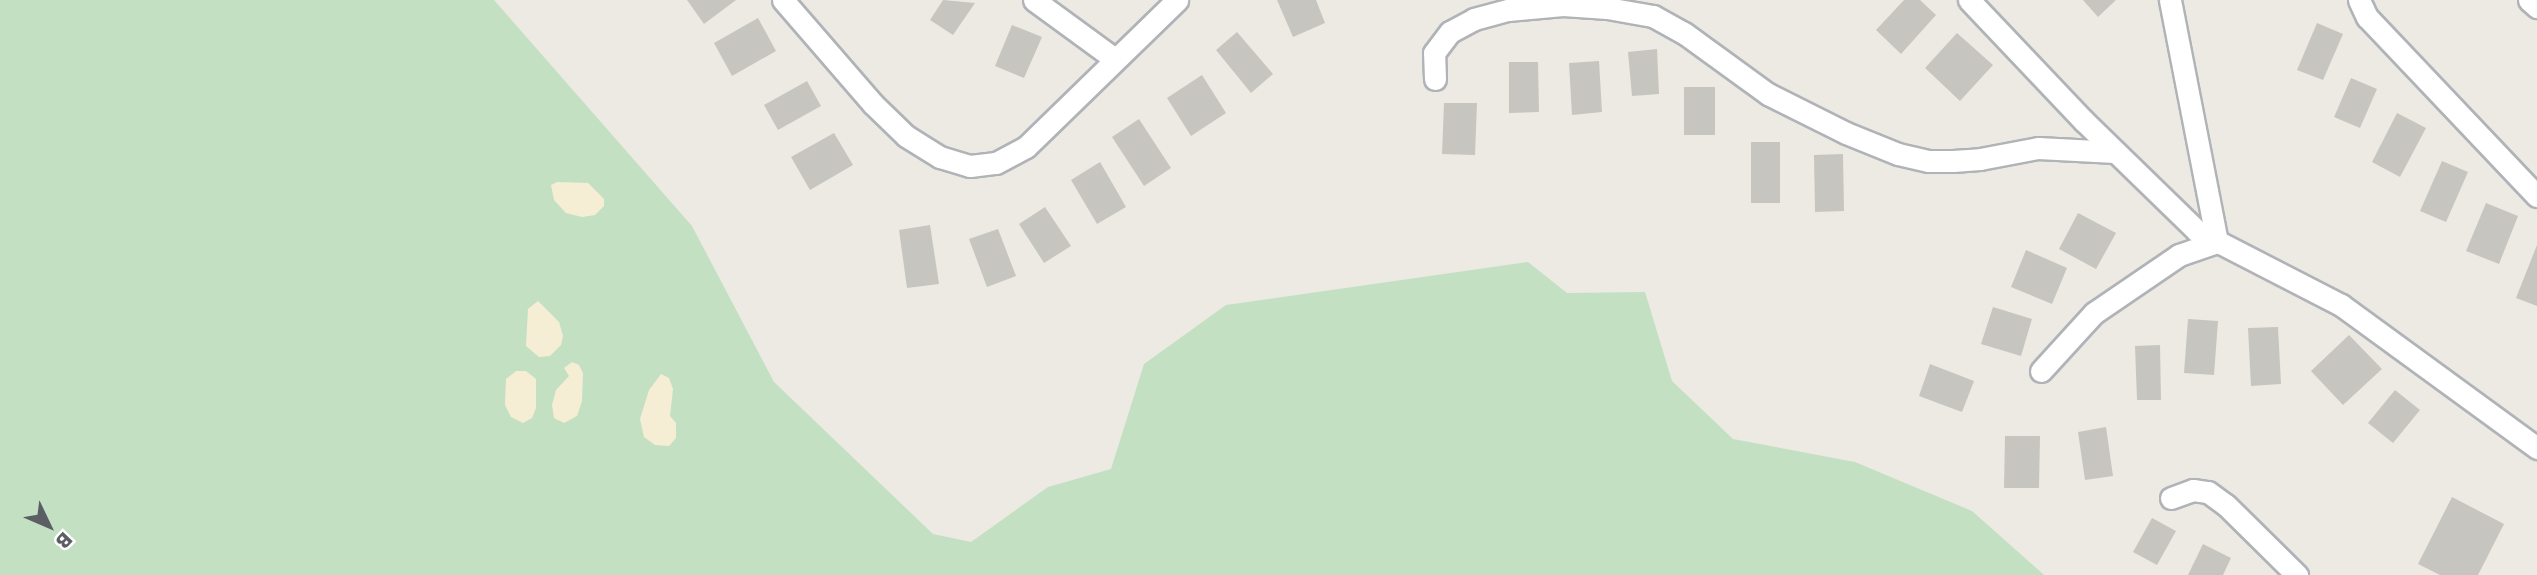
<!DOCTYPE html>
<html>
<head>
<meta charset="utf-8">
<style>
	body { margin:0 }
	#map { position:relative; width:2537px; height:575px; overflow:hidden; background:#eceae3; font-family:"DejaVu Sans",sans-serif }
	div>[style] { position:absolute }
	.green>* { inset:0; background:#c3e0c3 }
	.sand>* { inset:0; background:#f5eed5 }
	.building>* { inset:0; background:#c7c5c0 }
	.roads { filter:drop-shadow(2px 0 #b0b3b7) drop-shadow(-2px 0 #b0b3b7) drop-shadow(0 2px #b0b3b7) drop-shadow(0 -2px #b0b3b7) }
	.street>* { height:21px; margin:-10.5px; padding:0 10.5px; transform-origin:10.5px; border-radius:10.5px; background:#fff }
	span { translate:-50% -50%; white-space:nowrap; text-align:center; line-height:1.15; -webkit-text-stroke:7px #fff; paint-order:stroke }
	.north { position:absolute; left:14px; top:491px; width:70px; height:70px; -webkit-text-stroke:5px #fff; paint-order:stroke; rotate:134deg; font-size:19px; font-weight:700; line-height:28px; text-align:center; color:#5b5e62 }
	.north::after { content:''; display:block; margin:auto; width:24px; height:32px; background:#5b5e62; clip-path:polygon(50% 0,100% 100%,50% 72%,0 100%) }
</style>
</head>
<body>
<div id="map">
	<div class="green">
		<div style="clip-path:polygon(0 0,494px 0,692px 226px,774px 382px,933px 534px,971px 542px,1048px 487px,1111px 469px,1144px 364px,1226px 305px,1528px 262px,1567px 293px,1645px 292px,1672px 381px,1733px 439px,1855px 462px,1972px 511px,2044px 575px,0 575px)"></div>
	</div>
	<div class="sand">
		<div style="clip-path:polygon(557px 182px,588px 183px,604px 199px,604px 206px,595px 215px,582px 217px,566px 213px,554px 200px,551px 185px)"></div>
		<div style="clip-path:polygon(538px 301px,559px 322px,563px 336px,561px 345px,550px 356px,539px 357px,526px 346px,528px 309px)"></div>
		<div style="clip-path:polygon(572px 362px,579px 365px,583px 373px,582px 401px,577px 416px,564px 423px,554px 418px,552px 405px,556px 390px,569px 376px,564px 368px)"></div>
		<div style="clip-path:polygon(516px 371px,526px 371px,536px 379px,536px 408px,532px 418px,523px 423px,511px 417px,505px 405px,506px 379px)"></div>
		<div style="clip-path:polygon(661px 374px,669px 378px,673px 389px,670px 416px,676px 423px,676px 438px,669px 446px,655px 445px,644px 437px,640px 419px,649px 390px)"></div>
	</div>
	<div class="building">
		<div style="clip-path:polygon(687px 0,736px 0,704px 24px)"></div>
		<div style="clip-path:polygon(943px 0,975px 3px,953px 35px,930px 20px)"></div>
		<div style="clip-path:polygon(1277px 0,1316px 0,1325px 23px,1293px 37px)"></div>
		<div style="clip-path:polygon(1904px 0,1920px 0,1936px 15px,1901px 54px,1876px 30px)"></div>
		<div style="clip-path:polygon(2083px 0,2116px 0,2098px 17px)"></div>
		<div style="clip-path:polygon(758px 18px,776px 51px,732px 76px,714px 43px)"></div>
		<div style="clip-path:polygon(2317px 23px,2343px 34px,2323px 80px,2297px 70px)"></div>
		<div style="clip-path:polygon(1012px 25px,1042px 37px,1024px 78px,995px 66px)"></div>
		<div style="clip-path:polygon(1237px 32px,1273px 74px,1251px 93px,1216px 50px)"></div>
		<div style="clip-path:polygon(1957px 33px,1993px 65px,1960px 101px,1925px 68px)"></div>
		<div style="clip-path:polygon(1657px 49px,1659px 94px,1632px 96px,1628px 52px)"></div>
		<div style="clip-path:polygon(1599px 61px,1602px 112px,1572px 115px,1569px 63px)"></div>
		<div style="clip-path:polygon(1509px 62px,1538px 62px,1539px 112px,1509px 113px)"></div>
		<div style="clip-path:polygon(1202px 75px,1226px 113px,1191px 136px,1167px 98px)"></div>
		<div style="clip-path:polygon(2351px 78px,2377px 89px,2360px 128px,2334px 117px)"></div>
		<div style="clip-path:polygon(807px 81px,821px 106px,778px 130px,764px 105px)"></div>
		<div style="clip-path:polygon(1684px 87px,1715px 87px,1715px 135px,1684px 135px)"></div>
		<div style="clip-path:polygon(1444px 103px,1477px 103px,1475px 155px,1442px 154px)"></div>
		<div style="clip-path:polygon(2397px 113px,2426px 128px,2400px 177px,2372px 162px)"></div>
		<div style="clip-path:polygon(1139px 119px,1171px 168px,1144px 186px,1112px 137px)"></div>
		<div style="clip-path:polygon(834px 133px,853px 165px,810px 190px,791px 157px)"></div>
		<div style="clip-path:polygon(1751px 142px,1780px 142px,1780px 203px,1751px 203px)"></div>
		<div style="clip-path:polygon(1843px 154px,1844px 211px,1815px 212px,1814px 155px)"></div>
		<div style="clip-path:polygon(2442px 161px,2468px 172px,2446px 222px,2420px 211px)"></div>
		<div style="clip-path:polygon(1100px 162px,1126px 207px,1097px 224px,1071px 180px)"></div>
		<div style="clip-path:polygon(2486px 203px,2518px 216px,2499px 264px,2466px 251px)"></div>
		<div style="clip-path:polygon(1045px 207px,1071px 246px,1044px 263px,1019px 224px)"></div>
		<div style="clip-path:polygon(2078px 213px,2116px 233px,2096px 269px,2059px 249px)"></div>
		<div style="clip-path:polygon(930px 225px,939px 284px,907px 288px,899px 230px)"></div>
		<div style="clip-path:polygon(998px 229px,1016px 276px,987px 287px,969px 239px)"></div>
		<div style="clip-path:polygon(2537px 245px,2537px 306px,2516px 298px)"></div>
		<div style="clip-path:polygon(2026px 250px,2067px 268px,2052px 304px,2011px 287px)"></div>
		<div style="clip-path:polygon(1993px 307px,2032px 319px,2021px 356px,1981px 344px)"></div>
		<div style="clip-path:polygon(2188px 319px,2218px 321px,2214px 375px,2184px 373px)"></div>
		<div style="clip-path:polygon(2278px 327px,2281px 384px,2251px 386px,2248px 328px)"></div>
		<div style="clip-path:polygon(2349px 335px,2382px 369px,2343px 405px,2311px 371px)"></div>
		<div style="clip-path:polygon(2160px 345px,2161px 400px,2137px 400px,2135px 346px)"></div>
		<div style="clip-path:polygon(1930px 364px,1974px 381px,1962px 412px,1919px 396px)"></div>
		<div style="clip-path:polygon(2395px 390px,2420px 410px,2393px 443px,2368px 423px)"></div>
		<div style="clip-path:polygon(2106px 427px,2113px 476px,2085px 480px,2078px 432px)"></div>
		<div style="clip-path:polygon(2005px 436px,2040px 436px,2039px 488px,2004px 488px)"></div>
		<div style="clip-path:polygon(2452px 497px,2504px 524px,2478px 575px,2440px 575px,2418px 564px)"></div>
		<div style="clip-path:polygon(2152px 518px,2176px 531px,2157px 565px,2133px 552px)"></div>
		<div style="clip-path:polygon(2203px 544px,2231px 558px,2223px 575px,2188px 575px)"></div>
	</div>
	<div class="roads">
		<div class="street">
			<div style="left:783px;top:0;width:138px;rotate:49.1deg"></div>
			<div style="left:873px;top:104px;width:46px;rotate:44.1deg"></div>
			<div style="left:906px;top:136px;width:40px;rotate:32deg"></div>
			<div style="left:940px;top:157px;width:31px;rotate:17deg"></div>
			<div style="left:970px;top:166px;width:26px;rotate:-7deg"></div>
			<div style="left:996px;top:163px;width:34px;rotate:-28deg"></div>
			<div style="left:1026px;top:147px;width:211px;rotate:-44.2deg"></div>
			<div style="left:1034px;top:0;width:100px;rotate:36.1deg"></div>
			<div style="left:1969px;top:0;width:167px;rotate:46.5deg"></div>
			<div style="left:2084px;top:121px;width:158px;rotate:44.2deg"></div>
			<div style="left:2197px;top:231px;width:162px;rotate:27.2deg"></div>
			<div style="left:2341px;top:305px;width:243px;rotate:36.1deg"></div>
			<div style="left:2359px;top:0;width:19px;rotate:65deg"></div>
			<div style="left:2367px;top:17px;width:247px;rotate:46.5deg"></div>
			<div style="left:2529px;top:0;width:11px;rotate:41deg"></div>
			<div style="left:1435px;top:79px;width:26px;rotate:-92deg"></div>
			<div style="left:1434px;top:53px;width:26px;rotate:-53deg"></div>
			<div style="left:1450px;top:32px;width:27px;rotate:-28deg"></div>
			<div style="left:1474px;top:19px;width:35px;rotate:-15deg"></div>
			<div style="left:1508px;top:10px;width:55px;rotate:-5.2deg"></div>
			<div style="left:1563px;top:5px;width:44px;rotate:3.9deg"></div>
			<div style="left:1607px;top:8px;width:47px;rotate:9.9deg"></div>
			<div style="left:1653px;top:16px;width:35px;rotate:29deg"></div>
			<div style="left:1684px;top:33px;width:104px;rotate:36deg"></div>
			<div style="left:1768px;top:94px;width:87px;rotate:26.6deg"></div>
			<div style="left:1846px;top:133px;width:56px;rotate:22deg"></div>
			<div style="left:1898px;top:154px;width:31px;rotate:13deg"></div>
			<div style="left:1928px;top:161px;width:25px"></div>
			<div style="left:1953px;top:161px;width:27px;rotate:-4deg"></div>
			<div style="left:1980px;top:159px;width:59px;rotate:-10.7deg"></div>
			<div style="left:2038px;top:148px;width:77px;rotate:3deg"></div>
			<div style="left:2041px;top:371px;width:79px;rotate:-47.6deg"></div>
			<div style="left:2094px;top:313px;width:103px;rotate:-34.3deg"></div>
			<div style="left:2179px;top:255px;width:40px;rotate:-18.9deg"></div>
			<div style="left:2217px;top:242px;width:247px;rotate:-101deg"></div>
			<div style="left:2171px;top:498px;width:23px;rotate:-20deg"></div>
			<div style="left:2193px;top:490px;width:15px;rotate:8deg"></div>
			<div style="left:2208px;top:492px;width:22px;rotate:36deg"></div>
			<div style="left:2226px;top:505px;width:100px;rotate:44.6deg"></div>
		</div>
	</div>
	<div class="north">B</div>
</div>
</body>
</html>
